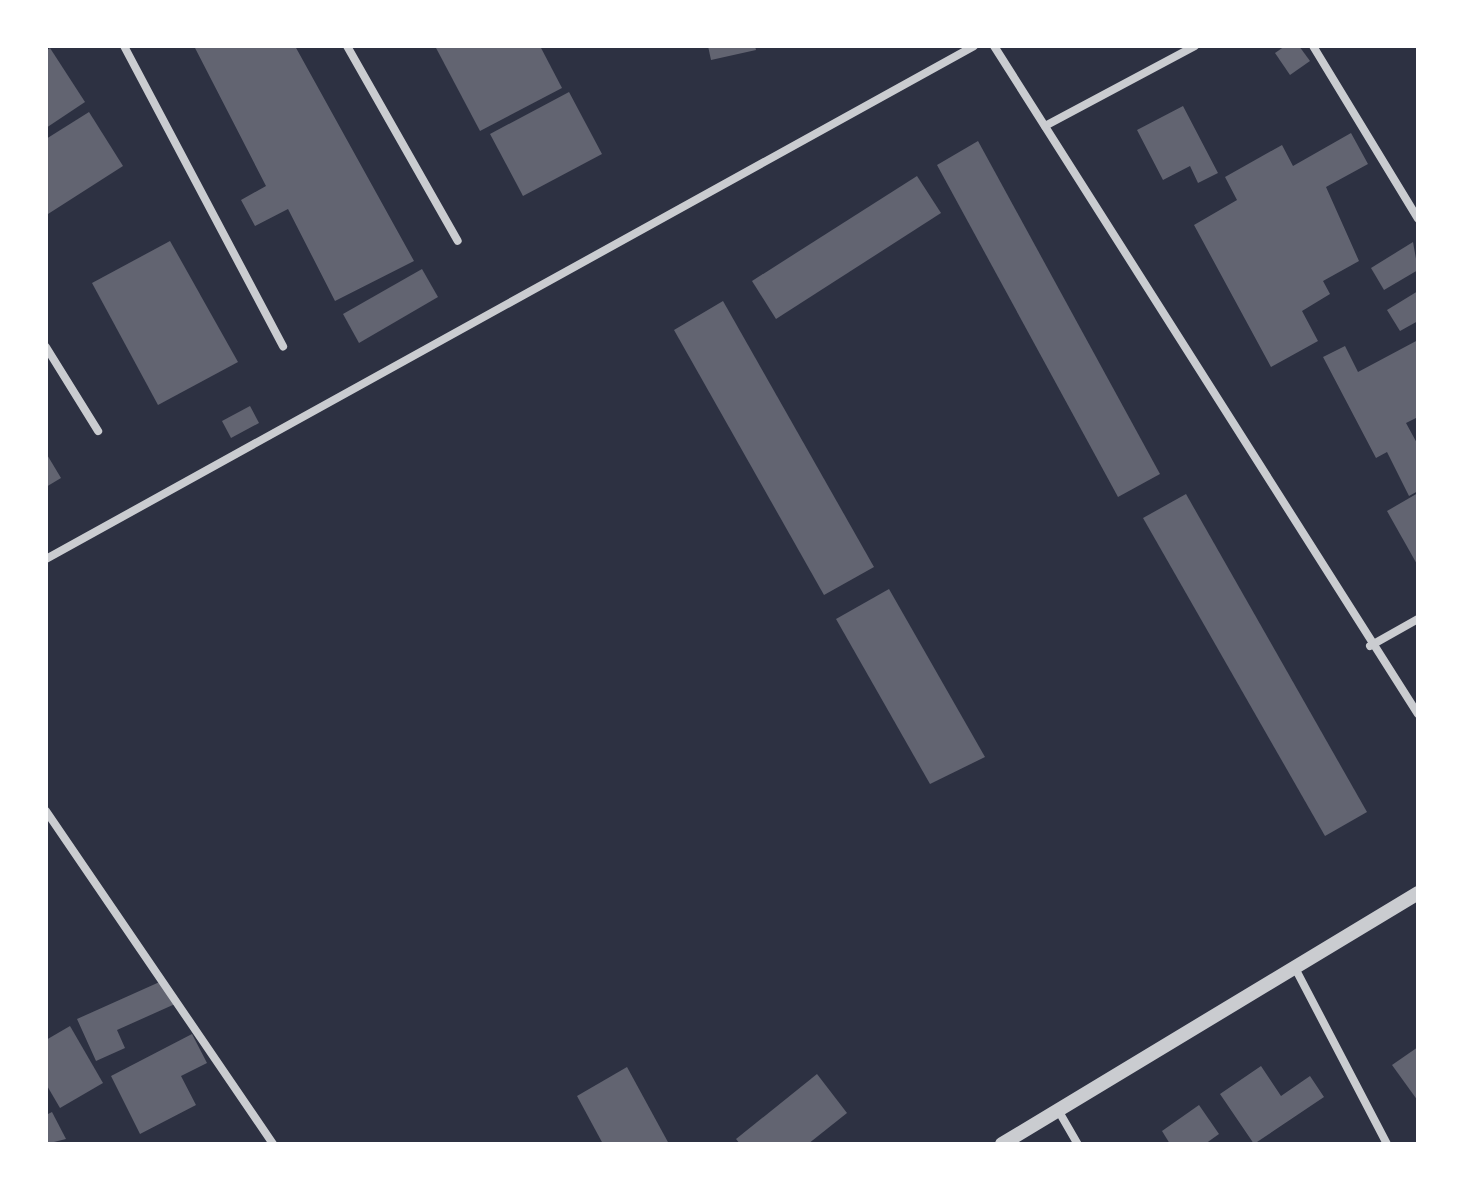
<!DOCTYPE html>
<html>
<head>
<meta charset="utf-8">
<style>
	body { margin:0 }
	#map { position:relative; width:1464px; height:1190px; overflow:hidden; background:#2d3142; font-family:Commissioner,sans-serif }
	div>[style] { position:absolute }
	.building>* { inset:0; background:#626471 }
	.minor>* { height:8px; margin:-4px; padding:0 4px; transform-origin:4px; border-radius:4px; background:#caccd0 }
	.tertiary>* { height:14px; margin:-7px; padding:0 7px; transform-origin:7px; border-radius:7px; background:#caccd0 }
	span { translate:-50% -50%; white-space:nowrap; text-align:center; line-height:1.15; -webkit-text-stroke:7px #fff; paint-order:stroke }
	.frame { position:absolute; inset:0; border:48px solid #fff; pointer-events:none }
</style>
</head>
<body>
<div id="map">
	<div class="building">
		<div style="clip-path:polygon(194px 46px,295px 46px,414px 261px,335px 301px,288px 209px,255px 226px,241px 200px,266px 186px)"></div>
		<div style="clip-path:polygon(435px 46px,540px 46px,562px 88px,480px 131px)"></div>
		<div style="clip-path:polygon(708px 46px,755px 46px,756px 50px,711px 60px)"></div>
		<div style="clip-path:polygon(1285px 46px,1299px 46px,1310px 61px,1290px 75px,1275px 53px)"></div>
		<div style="clip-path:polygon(50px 48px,85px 102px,46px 128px,46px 51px)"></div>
		<div style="clip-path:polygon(569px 92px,602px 154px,523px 196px,490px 134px)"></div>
		<div style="clip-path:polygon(1183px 106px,1218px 173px,1198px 183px,1190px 166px,1163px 180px,1137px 130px)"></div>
		<div style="clip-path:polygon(89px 112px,123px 166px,48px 214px,46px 139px)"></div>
		<div style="clip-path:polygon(1351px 133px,1368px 164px,1326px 187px,1359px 261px,1323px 281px,1330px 294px,1302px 311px,1318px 341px,1271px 367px,1194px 225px,1237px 200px,1225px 177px,1282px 145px,1293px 166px)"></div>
		<div style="clip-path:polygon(978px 141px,1160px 474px,1118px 497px,937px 165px)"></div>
		<div style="clip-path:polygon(917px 176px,941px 213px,776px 319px,752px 281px)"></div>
		<div style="clip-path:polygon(170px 241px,238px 362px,158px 405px,92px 283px)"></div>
		<div style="clip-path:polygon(1413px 242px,1418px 270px,1384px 290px,1371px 268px)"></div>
		<div style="clip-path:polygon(422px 269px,438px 297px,359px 343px,343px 314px)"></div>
		<div style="clip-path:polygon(1418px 291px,1418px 321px,1400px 331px,1387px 310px)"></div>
		<div style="clip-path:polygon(723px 301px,874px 567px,824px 595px,674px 330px)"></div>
		<div style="clip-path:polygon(1418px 340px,1418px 417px,1406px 423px,1418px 445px,1418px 491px,1409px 496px,1387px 452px,1376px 458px,1323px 357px,1345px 346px,1358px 372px)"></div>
		<div style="clip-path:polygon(250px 406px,259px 423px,231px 438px,222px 421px)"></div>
		<div style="clip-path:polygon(46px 453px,61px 478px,46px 487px)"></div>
		<div style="clip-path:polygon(1418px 493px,1418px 566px,1387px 511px)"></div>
		<div style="clip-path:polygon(1186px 494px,1367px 812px,1325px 836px,1143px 518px)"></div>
		<div style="clip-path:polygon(889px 589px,985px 757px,930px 784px,836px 619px)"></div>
		<div style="clip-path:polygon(164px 980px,175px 1004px,117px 1030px,125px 1048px,96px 1061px,77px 1019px)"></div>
		<div style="clip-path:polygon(70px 1026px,103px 1083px,60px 1108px,46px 1084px,46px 1040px)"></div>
		<div style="clip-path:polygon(192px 1034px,207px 1063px,181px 1076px,196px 1105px,140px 1134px,111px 1076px)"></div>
		<div style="clip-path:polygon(1418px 1047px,1418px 1101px,1392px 1065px)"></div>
		<div style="clip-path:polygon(1261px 1066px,1281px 1096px,1310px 1076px,1324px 1097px,1254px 1144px,1220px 1094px)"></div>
		<div style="clip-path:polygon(627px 1067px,669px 1144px,603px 1144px,577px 1096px)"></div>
		<div style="clip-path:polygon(817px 1074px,847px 1113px,808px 1144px,740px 1144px,736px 1139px)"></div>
		<div style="clip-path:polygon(1199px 1105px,1219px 1134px,1205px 1144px,1170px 1144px,1162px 1131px)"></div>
		<div style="clip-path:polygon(52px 1112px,66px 1139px,46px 1144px,46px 1115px)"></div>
	</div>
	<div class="minor">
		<div style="left:124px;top:46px;width:340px;rotate:62.1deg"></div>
		<div style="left:347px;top:46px;width:224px;rotate:60.4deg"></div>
		<div style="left:994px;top:46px;width:791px;rotate:57.6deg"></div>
		<div style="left:1313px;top:46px;width:202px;rotate:58.7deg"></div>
		<div style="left:1045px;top:126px;width:170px;rotate:-28.1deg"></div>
		<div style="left:46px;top:347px;width:99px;rotate:58.2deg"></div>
		<div style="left:46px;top:559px;width:1060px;rotate:-28.93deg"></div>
		<div style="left:1370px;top:646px;width:55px;rotate:-29.4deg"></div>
		<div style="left:46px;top:811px;width:403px;rotate:55.7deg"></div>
		<div style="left:1295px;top:968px;width:199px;rotate:62.4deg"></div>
		<div style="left:1058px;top:1110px;width:39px;rotate:60deg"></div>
	</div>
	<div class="tertiary">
		<div style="left:1002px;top:1144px;width:486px;rotate:-31.1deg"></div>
	</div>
	<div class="frame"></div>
</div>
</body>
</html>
